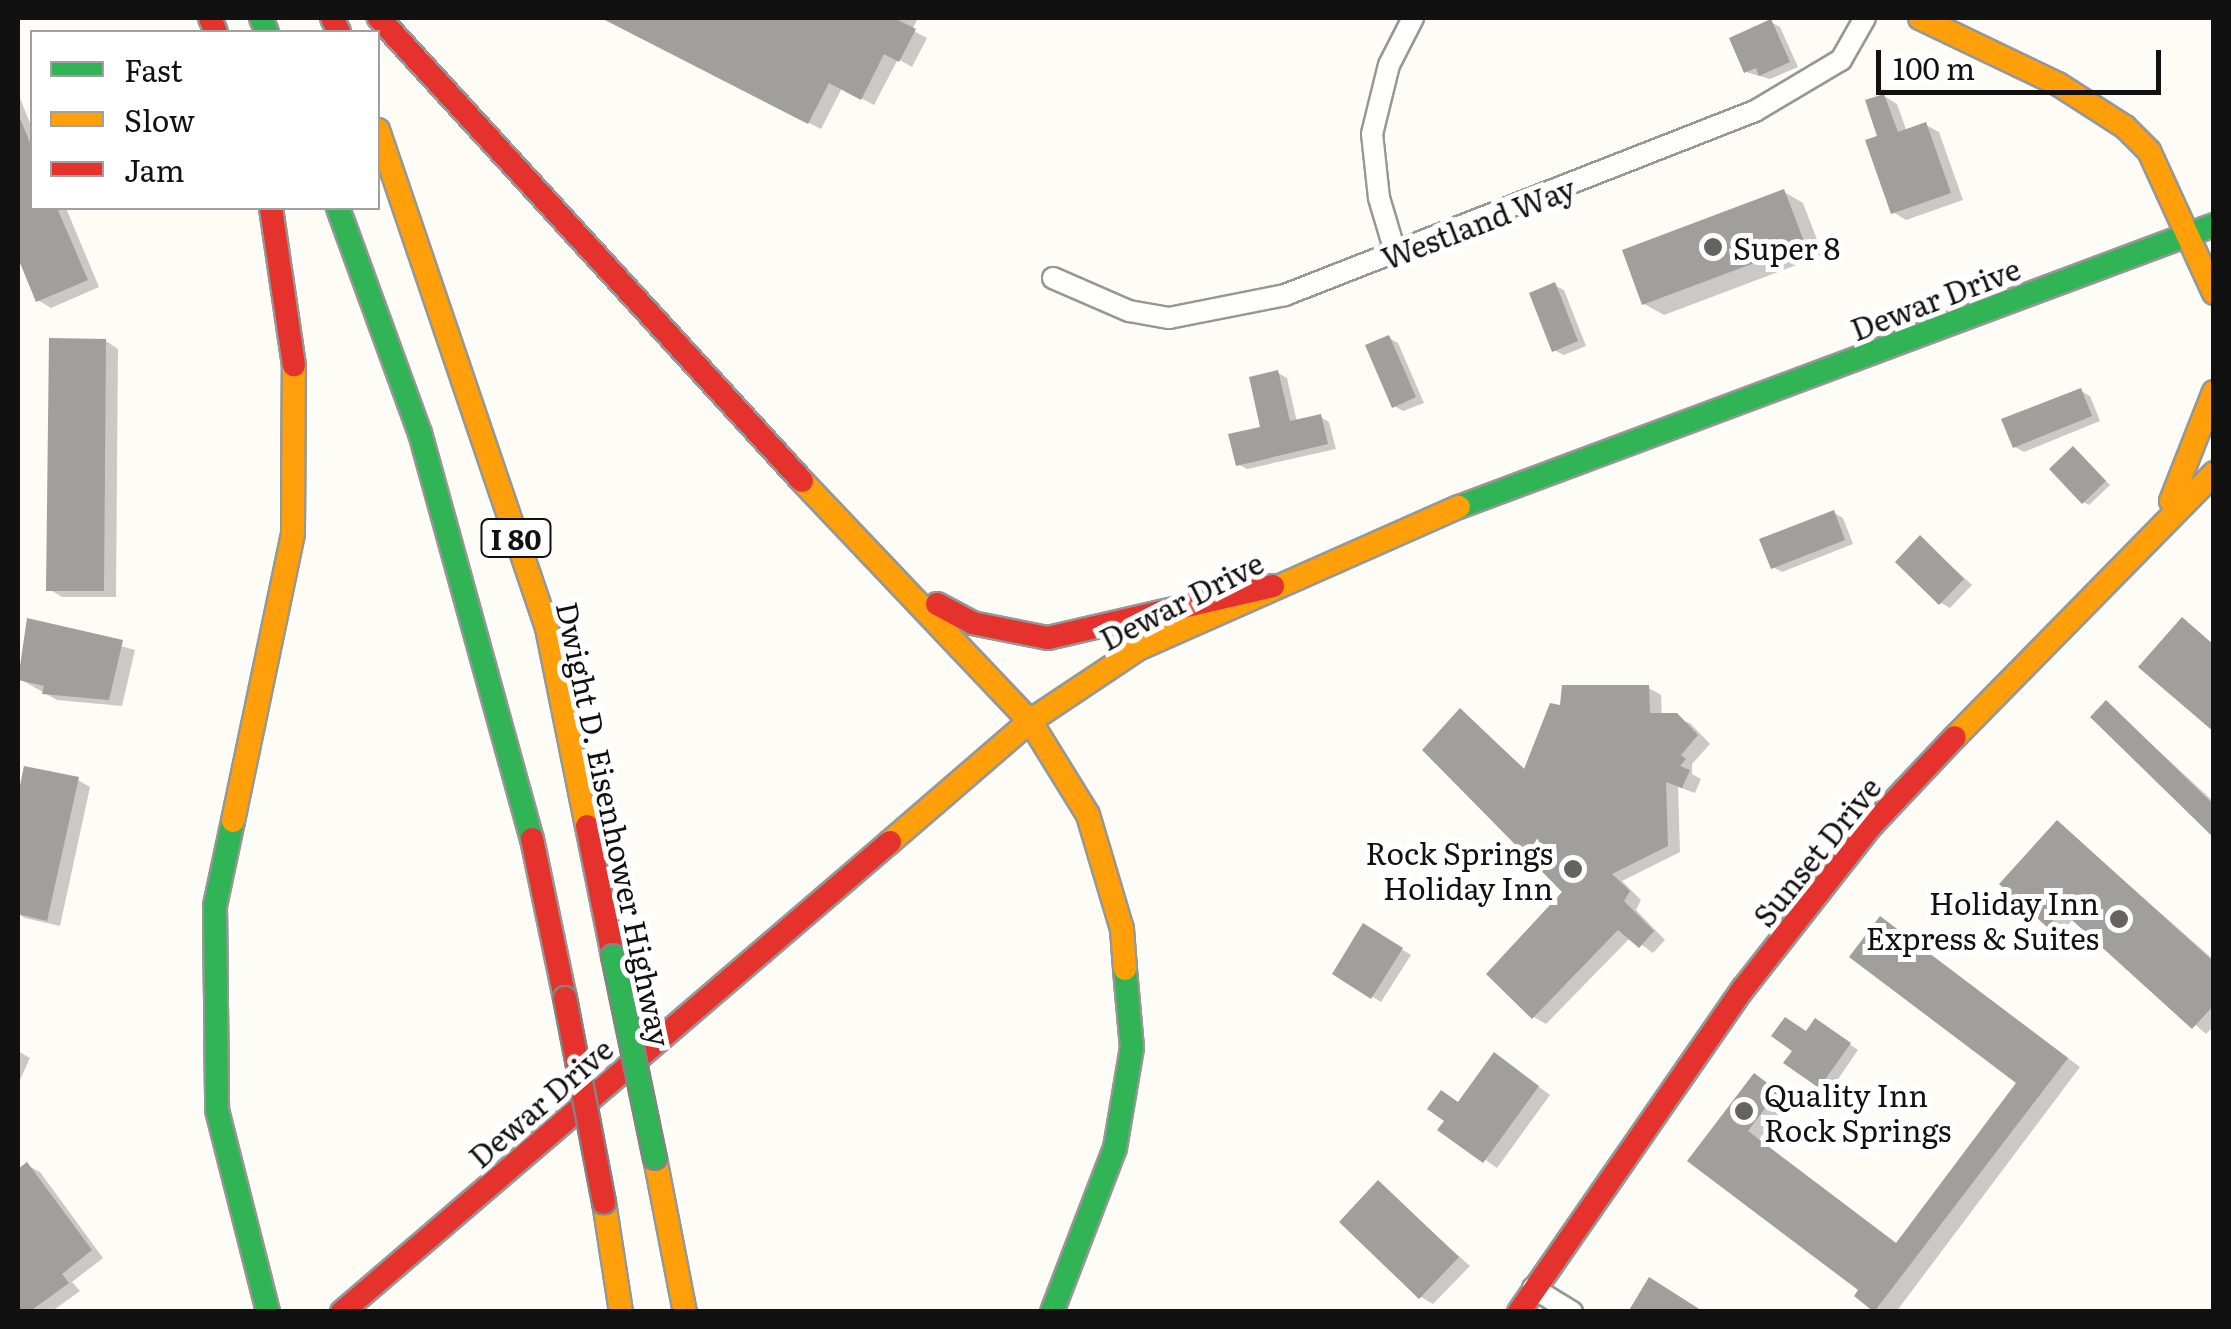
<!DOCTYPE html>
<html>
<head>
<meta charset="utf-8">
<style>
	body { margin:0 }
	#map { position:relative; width:2231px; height:1329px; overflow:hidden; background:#fdfcf7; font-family:Literata,serif }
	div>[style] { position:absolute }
	.shadow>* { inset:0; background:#0003 }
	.building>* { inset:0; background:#a19f9c }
	.roads { filter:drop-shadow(2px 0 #979795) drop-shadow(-2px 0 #979795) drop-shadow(0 2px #979795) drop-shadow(0 -2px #979795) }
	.street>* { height:20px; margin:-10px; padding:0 10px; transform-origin:10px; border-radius:10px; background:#fffffe }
	.fast>* { height:22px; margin:-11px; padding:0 11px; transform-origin:11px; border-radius:11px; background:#30b455 }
	.slow>* { height:22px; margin:-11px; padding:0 11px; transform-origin:11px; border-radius:11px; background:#ff9f0a }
	.jam>* { height:22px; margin:-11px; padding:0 11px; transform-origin:11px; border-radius:11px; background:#e5322d }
	.bridges { filter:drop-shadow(2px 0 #858482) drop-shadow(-2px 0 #858482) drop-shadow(0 2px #858482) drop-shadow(0 -2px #858482) }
	.fast-bridge>* { height:22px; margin:-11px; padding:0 11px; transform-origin:11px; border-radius:11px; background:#30b455 }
	.jam-bridge>* { height:22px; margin:-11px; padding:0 11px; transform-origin:11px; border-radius:11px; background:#e5322d }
	.dots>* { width:28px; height:28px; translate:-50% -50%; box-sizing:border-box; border:5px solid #fff; border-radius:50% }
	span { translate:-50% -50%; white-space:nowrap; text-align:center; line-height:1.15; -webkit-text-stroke:10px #fff; paint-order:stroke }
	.shield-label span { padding:2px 8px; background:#fff; border:2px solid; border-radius:8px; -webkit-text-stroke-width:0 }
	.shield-label { font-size:28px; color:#111; font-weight:700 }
	.street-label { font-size:30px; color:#111 }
	.poi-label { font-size:30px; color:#111 }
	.left { translate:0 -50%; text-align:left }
	.right { translate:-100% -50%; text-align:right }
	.frame { position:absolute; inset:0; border:20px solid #111; pointer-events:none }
	.legend { position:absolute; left:30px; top:30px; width:350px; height:180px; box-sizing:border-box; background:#fff; border:2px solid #a0a0a0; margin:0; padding:12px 18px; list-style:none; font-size:30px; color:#111 }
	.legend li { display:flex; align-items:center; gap:20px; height:50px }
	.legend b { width:50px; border:2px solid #a0a0a0 }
	.scale { position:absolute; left:1876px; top:50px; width:285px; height:45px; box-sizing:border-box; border:5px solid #111; border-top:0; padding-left:12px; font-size:30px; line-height:35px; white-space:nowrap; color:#111; -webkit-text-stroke:8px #fff; paint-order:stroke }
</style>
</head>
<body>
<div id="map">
	<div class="shadow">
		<div style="clip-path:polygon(605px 18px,918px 18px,912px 30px,927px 38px,912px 67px,898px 59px,874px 105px,842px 88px,821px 129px)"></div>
		<div style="clip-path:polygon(1771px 22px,1780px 27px,1798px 67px,1770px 79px,1746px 72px)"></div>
		<div style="clip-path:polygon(18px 93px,32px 128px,32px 208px,66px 208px,99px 287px,51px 308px,38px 300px,18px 251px)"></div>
		<div style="clip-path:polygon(1884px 96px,1897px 104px,1907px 132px,1926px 125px,1939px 132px,1963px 200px,1906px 220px,1893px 212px,1881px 137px)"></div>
		<div style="clip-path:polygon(1784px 192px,1803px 203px,1823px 255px,1664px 315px,1644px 304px)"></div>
		<div style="clip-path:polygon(1554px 285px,1564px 290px,1586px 346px,1564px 355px,1554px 350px)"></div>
		<div style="clip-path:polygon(1389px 338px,1398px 343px,1424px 403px,1403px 411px,1394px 406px)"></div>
		<div style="clip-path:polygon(106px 341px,118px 349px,116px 597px,62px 597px,49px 589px)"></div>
		<div style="clip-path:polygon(1278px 373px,1287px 378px,1297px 422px,1320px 417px,1329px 422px,1336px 449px,1247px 469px,1238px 464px,1263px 429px)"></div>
		<div style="clip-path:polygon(2081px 391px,2090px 396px,2100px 421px,2024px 452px,2015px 447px)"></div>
		<div style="clip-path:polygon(2079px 453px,2110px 485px,2089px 505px,2083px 502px)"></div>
		<div style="clip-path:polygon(1834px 513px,1843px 518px,1853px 544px,1782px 572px,1773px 567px)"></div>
		<div style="clip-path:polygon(1921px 538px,1972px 585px,1950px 608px,1941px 603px)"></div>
		<div style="clip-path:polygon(29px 621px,135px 650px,122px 706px,57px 700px,18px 678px)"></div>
		<div style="clip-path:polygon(1649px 688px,1661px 695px,1662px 716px,1690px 723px,1710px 744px,1692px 764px,1692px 774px,1701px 779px,1695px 793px,1678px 787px,1680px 852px,1622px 881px,1641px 900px,1636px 910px,1665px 940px,1653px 953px,1631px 937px,1546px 1024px,1534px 1017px,1565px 892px,1461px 711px,1526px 770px,1562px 707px)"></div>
		<div style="clip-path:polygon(2107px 703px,2214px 802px,2214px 835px)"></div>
		<div style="clip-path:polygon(78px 780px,90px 787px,60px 926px,25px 918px,18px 914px,18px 799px)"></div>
		<div style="clip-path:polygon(2058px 823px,2214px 960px,2214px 1026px,2206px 1034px,2074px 918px,2061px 933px,2048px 925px)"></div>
		<div style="clip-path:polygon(1364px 926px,1411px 955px,1381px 1002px,1335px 974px)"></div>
		<div style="clip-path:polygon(1893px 927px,2080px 1067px,1896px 1312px,1878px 1312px,1857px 1296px,1861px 1290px,1691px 1161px,1767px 1083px,1789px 1100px,1759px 1140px,1897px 1244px,2019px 1083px)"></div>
		<div style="clip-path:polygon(1824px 1027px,1858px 1050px,1830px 1091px,1787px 1063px,1807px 1034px)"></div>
		<div style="clip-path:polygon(18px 1051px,30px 1058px,18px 1084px)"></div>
		<div style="clip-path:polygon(1507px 1063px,1550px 1095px,1497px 1168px,1441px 1129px)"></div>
		<div style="clip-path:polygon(27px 1165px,40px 1172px,103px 1258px,72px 1282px,80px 1291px,51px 1312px,18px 1312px,18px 1172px)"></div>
		<div style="clip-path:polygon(1378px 1184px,1470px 1266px,1433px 1304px,1421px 1297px)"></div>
	</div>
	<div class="building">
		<div style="clip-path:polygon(601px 18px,894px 18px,916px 29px,899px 62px,884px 54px,861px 100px,829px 83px,808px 124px)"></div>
		<div style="clip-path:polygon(1771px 19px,1790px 62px,1759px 76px,1756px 68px,1744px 73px,1729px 38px)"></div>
		<div style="clip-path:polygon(1884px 94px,1898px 132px,1926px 122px,1951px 193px,1891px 214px,1865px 140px,1877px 136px,1865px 100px)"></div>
		<div style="clip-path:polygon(18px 113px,32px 148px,32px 208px,57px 208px,88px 280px,36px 302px,18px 258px)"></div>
		<div style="clip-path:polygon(1784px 189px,1805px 244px,1642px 305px,1622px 250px)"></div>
		<div style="clip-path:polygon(1555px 282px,1578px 341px,1552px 352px,1529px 293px)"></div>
		<div style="clip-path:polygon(1389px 335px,1416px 397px,1392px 408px,1365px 345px)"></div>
		<div style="clip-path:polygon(49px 338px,106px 339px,104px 591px,46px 591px)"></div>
		<div style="clip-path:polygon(1278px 370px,1290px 421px,1321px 414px,1328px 444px,1236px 466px,1228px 434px,1260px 427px,1249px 377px)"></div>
		<div style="clip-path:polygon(2081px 388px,2092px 416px,2013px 448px,2001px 419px)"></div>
		<div style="clip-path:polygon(2073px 446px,2106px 481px,2082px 504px,2049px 469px)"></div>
		<div style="clip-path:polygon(1834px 510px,1845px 540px,1771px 569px,1759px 539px)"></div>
		<div style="clip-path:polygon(1920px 535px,1964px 579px,1939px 605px,1895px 562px)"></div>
		<div style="clip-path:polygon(2182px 617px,2214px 645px,2214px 732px,2138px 667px)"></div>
		<div style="clip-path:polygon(27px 618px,123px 640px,109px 700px,42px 694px,44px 686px,18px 680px)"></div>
		<div style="clip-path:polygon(1562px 685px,1649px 685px,1650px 713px,1677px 713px,1698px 735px,1681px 755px,1686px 759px,1680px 766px,1690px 770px,1682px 788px,1666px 782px,1668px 846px,1612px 874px,1630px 891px,1624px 901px,1654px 931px,1639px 948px,1618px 930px,1532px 1019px,1486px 974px,1562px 892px,1422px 750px,1460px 708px,1524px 769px,1550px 703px,1560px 705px)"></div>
		<div style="clip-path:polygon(2106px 700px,2214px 805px,2214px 838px,2090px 717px)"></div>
		<div style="clip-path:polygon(24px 766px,79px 777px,47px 921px,18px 914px,18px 795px)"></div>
		<div style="clip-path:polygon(2057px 820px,2214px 962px,2214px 1005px,2192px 1029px,2062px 911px,2047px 927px,1999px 884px)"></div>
		<div style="clip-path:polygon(1880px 916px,2068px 1058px,1874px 1312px,1854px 1296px,1858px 1290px,1687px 1161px,1754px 1073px,1778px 1091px,1748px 1131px,1896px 1243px,2016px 1083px,1849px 957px)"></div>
		<div style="clip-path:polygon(1363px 923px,1403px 948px,1371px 999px,1332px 974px)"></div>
		<div style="clip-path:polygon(1785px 1017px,1806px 1031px,1815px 1018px,1851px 1043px,1819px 1088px,1783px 1063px,1792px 1051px,1771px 1036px)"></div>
		<div style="clip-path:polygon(1494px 1052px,1539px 1086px,1483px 1163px,1437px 1130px,1444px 1121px,1427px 1109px,1441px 1090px,1458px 1102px)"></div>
		<div style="clip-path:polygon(27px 1162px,92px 1250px,62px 1274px,69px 1283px,29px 1312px,18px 1312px,18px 1169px)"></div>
		<div style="clip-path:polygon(1378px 1180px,1459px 1257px,1419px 1299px,1339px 1222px)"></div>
		<div style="clip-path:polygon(1649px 1277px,1704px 1312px,1628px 1312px)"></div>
	</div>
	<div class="roads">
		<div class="street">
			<div style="left:1396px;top:255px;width:59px;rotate:-106.6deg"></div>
			<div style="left:1379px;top:198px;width:64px;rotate:-96.2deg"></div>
			<div style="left:1372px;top:134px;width:71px;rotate:-76.2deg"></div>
			<div style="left:1389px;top:65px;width:53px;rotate:-62.9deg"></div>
			<div style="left:1053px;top:278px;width:83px;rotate:23.5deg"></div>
			<div style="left:1129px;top:311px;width:41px;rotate:9.9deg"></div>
			<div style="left:1169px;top:318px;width:118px;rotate:-11.2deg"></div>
			<div style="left:1285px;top:295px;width:505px;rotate:-21.38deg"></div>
			<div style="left:1755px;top:111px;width:100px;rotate:-30.7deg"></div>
			<div style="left:1841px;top:60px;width:48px;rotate:-60.3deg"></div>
			<div style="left:1533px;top:1288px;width:46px;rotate:31.6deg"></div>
		</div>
		<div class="fast">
			<div style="left:261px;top:18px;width:15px;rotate:67deg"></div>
			<div style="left:338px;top:208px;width:239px;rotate:70deg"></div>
			<div style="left:420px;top:433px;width:421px;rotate:74.6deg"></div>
			<div style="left:1459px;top:507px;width:806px;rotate:-20.48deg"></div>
			<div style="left:233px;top:821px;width:87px;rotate:102deg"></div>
			<div style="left:215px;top:906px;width:204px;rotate:89.4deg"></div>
			<div style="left:217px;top:1110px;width:208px;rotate:75.8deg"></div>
			<div style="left:1052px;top:1312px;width:176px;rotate:-69deg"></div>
			<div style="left:1115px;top:1148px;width:101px;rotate:-80.4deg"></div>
			<div style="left:1132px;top:1048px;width:79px;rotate:-95.1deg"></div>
		</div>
		<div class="slow">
			<div style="left:1920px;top:18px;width:153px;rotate:25.6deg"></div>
			<div style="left:2058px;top:84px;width:80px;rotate:32.7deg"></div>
			<div style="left:2125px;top:127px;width:34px;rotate:45deg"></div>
			<div style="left:2149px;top:151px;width:156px;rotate:65.4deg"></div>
			<div style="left:378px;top:130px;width:526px;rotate:71.25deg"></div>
			<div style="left:547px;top:628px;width:202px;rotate:78.6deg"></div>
			<div style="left:802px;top:481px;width:331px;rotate:46.5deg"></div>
			<div style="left:1030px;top:721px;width:110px;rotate:58.3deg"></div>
			<div style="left:1088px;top:815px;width:119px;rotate:73.4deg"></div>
			<div style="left:1122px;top:929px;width:40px;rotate:85.7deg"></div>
			<div style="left:2171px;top:501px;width:117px;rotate:-68.5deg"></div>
			<div style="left:1955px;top:737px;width:370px;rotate:-45.5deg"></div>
			<div style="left:233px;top:821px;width:294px;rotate:-78.2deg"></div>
			<div style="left:293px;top:533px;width:168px;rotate:-89.7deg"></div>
			<div style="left:890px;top:842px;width:185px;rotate:-40.8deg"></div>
			<div style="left:1030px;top:721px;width:130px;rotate:-33.7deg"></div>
			<div style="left:1138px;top:649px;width:351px;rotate:-23.9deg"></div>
			<div style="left:655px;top:1158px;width:157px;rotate:79deg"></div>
			<div style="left:604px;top:1202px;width:111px;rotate:81.2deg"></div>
		</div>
		<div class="jam">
			<div style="left:210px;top:18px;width:15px;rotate:67deg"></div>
			<div style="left:332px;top:18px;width:16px;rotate:63deg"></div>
			<div style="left:379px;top:18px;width:627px;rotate:47.58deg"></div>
			<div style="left:271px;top:208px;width:159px;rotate:81.7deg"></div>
			<div style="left:937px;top:604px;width:40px;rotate:28deg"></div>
			<div style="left:972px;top:623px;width:77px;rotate:11.2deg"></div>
			<div style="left:1048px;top:638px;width:231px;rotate:-13deg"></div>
			<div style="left:587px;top:826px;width:133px;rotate:78.7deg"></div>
			<div style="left:532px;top:839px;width:162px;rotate:78.3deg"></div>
			<div style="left:342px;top:1312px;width:722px;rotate:-40.62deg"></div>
			<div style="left:1519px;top:1312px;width:393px;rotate:-55.3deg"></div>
			<div style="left:1743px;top:989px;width:207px;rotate:-51.9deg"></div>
			<div style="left:1871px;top:826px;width:122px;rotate:-46.7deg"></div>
		</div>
	</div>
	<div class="bridges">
		<div class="fast-bridge">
			<div style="left:613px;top:956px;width:206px;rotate:78.3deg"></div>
		</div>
		<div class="jam-bridge">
			<div style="left:565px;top:998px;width:208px;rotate:79.2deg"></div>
		</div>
	</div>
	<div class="dots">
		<div style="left:1713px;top:247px;background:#646362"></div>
		<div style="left:1573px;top:869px;background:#646362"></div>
		<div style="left:2119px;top:919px;background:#646362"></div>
		<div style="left:1744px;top:1111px;background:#646362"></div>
	</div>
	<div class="shield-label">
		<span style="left:516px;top:538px">I 80</span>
	</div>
	<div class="street-label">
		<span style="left:1478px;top:222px;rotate:-21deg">Westland Way</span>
		<span style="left:1935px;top:298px;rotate:-21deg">Dewar Drive</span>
		<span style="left:1181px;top:600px;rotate:-27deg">Dewar Drive</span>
		<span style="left:615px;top:824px;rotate:78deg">Dwight D. Eisenhower Highway</span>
		<span style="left:1816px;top:851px;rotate:-51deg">Sunset Drive</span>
		<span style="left:540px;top:1102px;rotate:-41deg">Dewar Drive</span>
	</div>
	<div class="poi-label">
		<span class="left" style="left:1733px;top:247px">Super 8</span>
		<span class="right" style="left:1553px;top:869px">Rock Springs<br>Holiday Inn</span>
		<span class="right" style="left:2099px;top:919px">Holiday Inn<br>Express &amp; Suites</span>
		<span class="left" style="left:1764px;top:1111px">Quality Inn<br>Rock Springs</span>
	</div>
	<div class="frame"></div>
	<ul class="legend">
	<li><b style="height:12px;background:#30b455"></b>Fast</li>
	<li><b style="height:12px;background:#ff9f0a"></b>Slow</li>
	<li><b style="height:12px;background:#e5322d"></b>Jam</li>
	</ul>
	<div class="scale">100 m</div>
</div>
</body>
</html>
